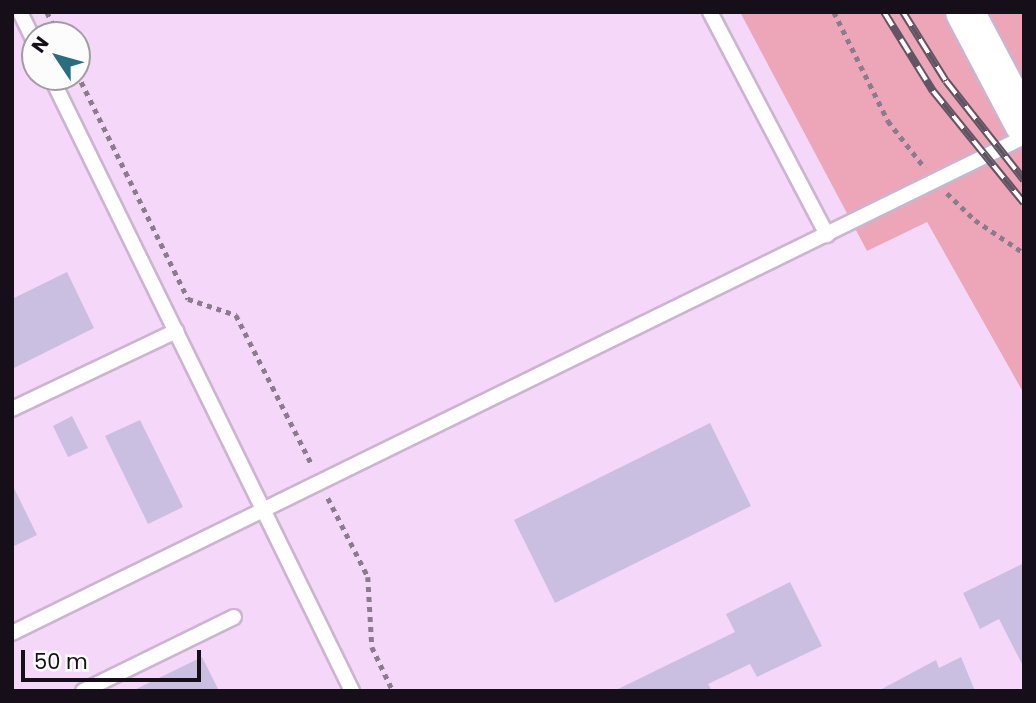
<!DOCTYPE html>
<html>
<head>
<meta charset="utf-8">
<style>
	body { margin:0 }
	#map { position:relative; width:1036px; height:703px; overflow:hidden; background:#fbe7ff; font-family:Poppins,sans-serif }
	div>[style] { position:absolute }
	.built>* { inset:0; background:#f5d7fa }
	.green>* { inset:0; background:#eda5b8 }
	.building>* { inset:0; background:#cabfe0 }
	.path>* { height:4.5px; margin-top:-2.25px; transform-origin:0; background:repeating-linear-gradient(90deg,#8a7c8d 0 5px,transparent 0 10px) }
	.roads { filter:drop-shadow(2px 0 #ccb4d0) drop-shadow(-2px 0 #ccb4d0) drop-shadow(0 2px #ccb4d0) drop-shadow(0 -2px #ccb4d0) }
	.lane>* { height:14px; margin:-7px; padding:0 7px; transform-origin:7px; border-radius:7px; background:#fff }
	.secondary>* { height:38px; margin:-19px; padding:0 19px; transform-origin:19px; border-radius:19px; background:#fff }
	.rail>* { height:8px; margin-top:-4px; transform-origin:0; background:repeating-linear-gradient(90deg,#fcfcfc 0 16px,#615563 0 32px); box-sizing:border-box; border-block:2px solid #615563 }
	span { translate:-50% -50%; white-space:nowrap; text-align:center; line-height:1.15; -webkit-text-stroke:7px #fcfcfc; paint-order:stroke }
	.frame { position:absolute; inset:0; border:14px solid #160e18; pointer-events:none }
	.north { position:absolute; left:21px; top:21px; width:70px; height:70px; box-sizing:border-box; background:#fcfcfc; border:2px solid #a09da1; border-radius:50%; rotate:306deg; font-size:19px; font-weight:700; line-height:28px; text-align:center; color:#160e18 }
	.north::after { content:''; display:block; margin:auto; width:24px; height:32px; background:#2a6d7e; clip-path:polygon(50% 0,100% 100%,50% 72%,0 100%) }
	.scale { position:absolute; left:21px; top:650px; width:180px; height:32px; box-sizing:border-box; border:4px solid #160e18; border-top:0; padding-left:9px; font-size:21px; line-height:24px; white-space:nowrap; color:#160e18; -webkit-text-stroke:5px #fcfcfc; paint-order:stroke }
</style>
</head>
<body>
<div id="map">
	<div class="built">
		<div style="clip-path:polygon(evenodd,12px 12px,740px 12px,867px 251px,926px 221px,1024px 394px,1024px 691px,12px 691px,12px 12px,35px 35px,77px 35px,77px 77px,35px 77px,35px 35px)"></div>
	</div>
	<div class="green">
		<div style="clip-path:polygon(740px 12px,1024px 12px,1024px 394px,927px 222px,867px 251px)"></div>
	</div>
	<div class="building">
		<div style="clip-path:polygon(67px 272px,94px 328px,12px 369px,12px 299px)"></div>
		<div style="clip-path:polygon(72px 416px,88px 448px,68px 457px,53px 426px)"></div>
		<div style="clip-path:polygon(140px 420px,183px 507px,148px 524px,105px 436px)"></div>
		<div style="clip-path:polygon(710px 423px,751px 506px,555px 603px,514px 520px)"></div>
		<div style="clip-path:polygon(12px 484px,37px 535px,12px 547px)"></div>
		<div style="clip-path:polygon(1024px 563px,1024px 668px,999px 619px,980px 629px,963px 593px)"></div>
		<div style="clip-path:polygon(790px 582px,822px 646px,757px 677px,750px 664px,708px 684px,712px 691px,614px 691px,735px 632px,726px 614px)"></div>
		<div style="clip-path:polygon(202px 657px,219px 691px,132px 691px)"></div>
		<div style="clip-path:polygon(961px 657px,975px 691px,878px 691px,936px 660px,939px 668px)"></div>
	</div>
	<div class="path">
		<div style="left:47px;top:12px;width:25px;rotate:64deg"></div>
		<div style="left:834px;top:12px;width:122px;rotate:63.6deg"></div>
		<div style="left:888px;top:121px;width:60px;rotate:51.8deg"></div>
		<div style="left:77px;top:73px;width:252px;rotate:63.8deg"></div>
		<div style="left:188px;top:299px;width:51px;rotate:18.4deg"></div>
		<div style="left:236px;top:315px;width:168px;rotate:63.1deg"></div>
		<div style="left:947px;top:193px;width:39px;rotate:44deg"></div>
		<div style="left:975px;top:220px;width:59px;rotate:34deg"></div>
		<div style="left:328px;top:498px;width:89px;rotate:63.1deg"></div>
		<div style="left:368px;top:577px;width:70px;rotate:86.7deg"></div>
		<div style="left:372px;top:647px;width:49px;rotate:64.5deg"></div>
	</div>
	<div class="roads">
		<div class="lane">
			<div style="left:20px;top:12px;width:34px;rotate:64deg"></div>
			<div style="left:710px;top:12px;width:252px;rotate:62.3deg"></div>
			<div style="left:51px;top:77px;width:684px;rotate:63.88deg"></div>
			<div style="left:12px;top:409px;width:182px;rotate:-25.4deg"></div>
			<div style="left:12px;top:633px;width:1127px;rotate:-26.11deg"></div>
			<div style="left:83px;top:691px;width:168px;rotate:-26.1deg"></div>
		</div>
		<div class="secondary">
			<div style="left:965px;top:12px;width:127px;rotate:62.2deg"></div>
		</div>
	</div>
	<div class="rail">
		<div style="left:884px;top:12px;width:93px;rotate:58.2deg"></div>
		<div style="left:933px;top:91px;width:144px;rotate:50.9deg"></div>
		<div style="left:903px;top:12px;width:81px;rotate:58.1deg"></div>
		<div style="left:946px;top:81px;width:126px;rotate:51.8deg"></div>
	</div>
	<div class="frame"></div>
	<div class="north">N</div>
	<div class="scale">50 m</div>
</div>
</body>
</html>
